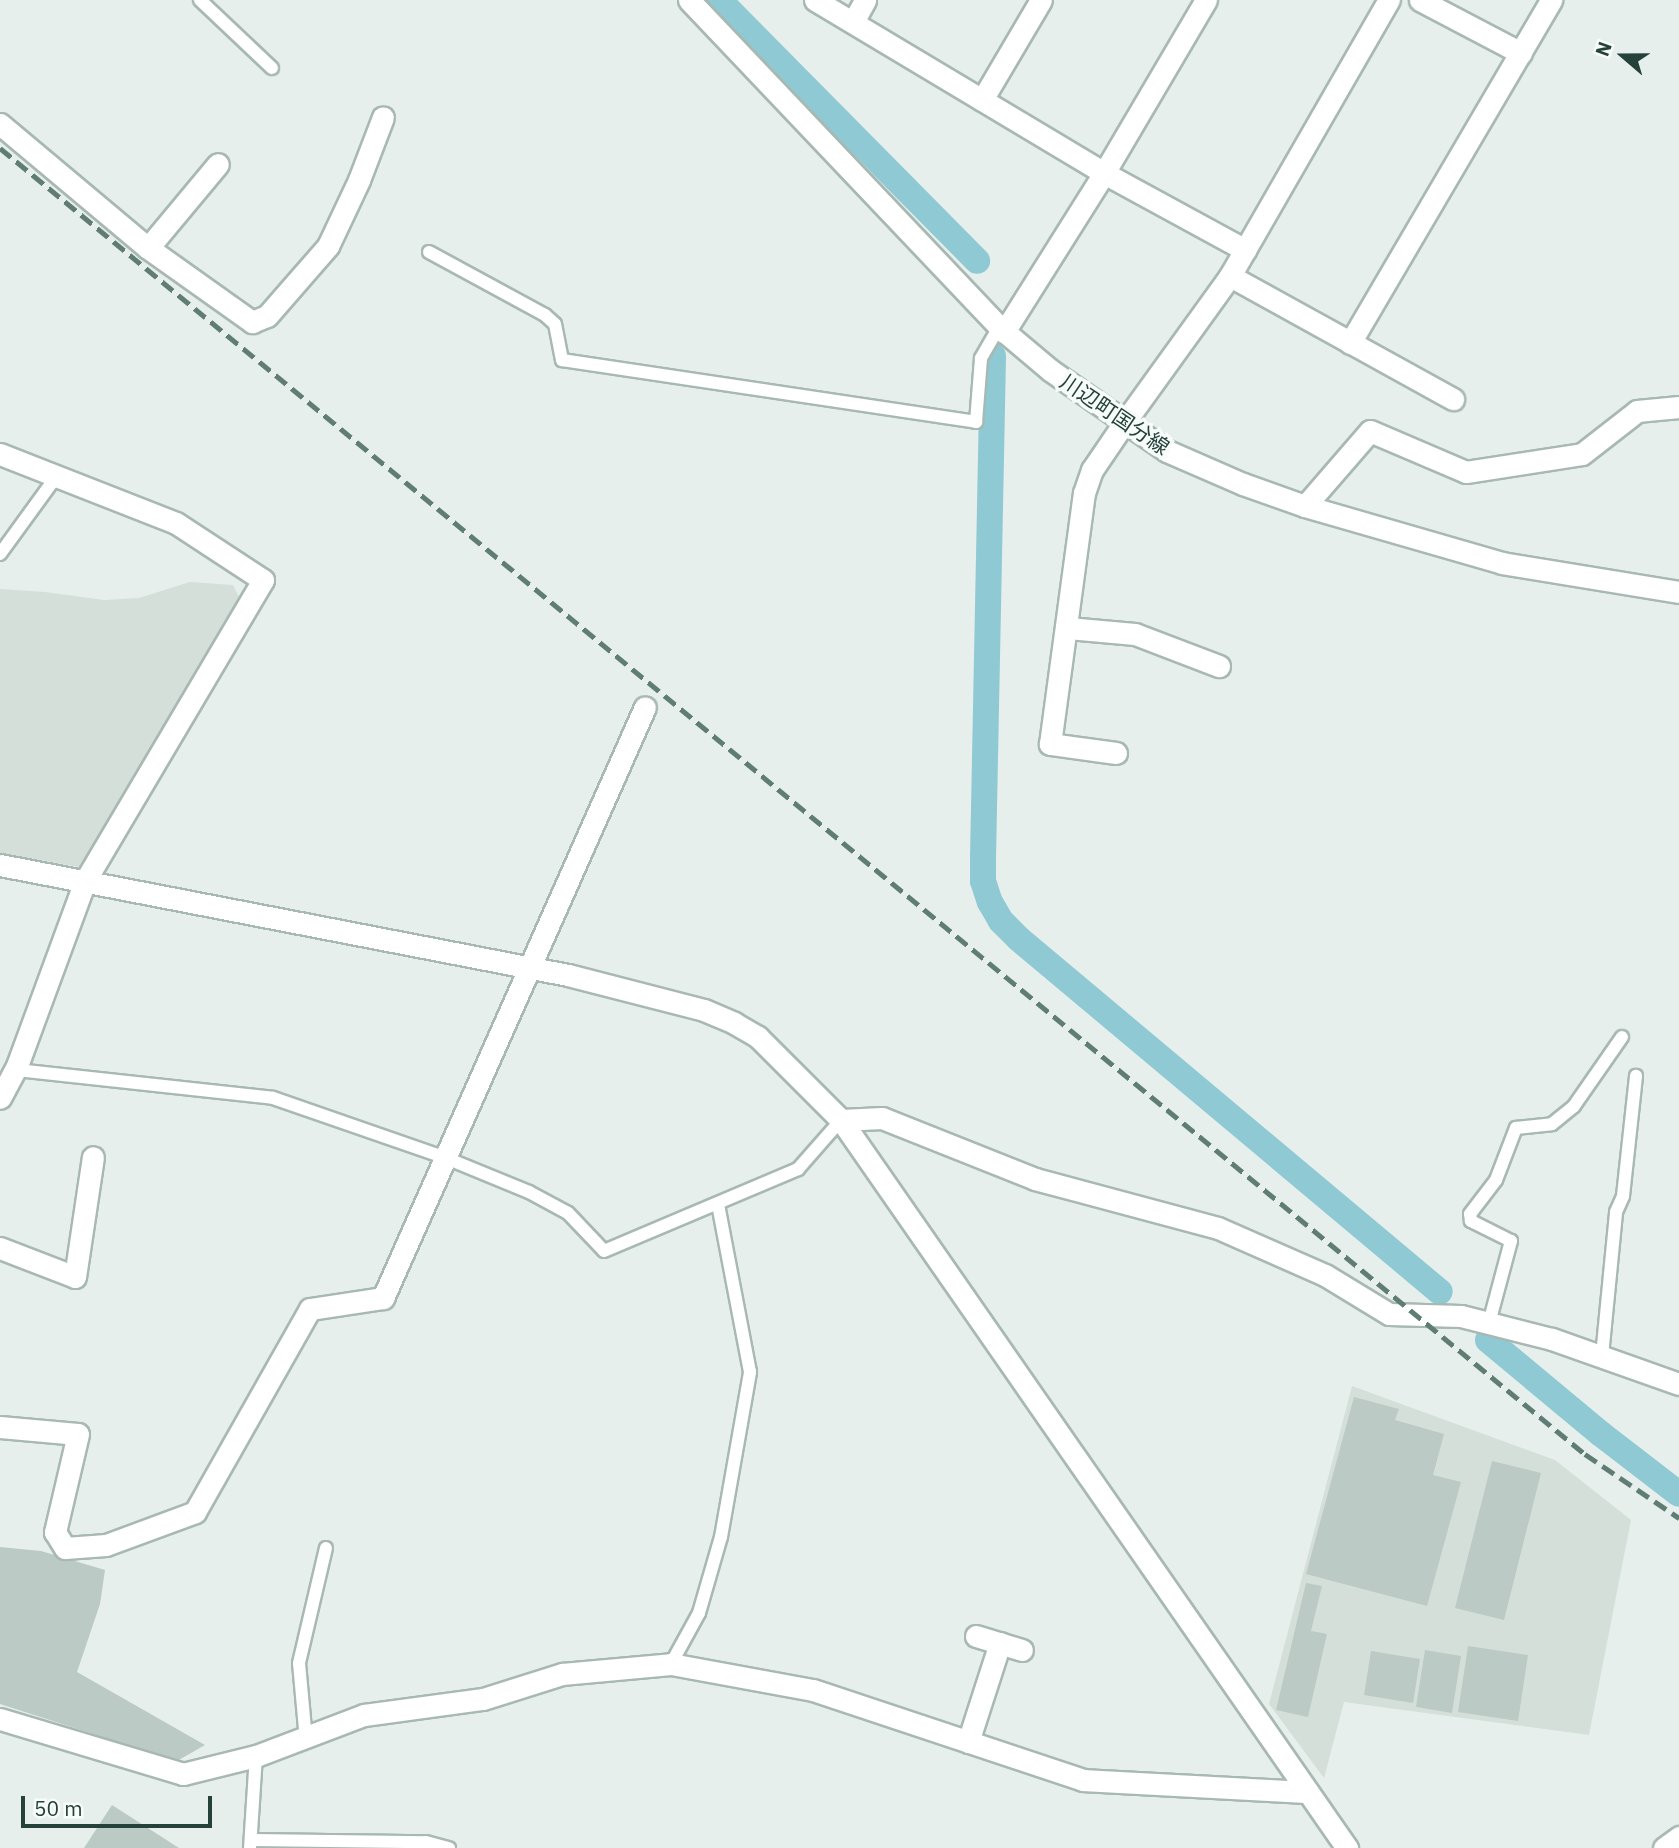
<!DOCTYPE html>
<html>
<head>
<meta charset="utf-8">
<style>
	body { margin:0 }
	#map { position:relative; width:1679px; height:1848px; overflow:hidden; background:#e6efeb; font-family:"IBM Plex Sans","Noto Sans JP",sans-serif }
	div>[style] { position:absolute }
	.built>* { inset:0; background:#d4dfda }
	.canal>* { height:26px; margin:-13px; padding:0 13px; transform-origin:13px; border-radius:13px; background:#8ec9d4 }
	.building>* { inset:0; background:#bbcac4 }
	.roads { filter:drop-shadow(2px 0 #a8b8b2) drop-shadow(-2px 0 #a8b8b2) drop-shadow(0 2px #a8b8b2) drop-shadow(0 -2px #a8b8b2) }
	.lane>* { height:12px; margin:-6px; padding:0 6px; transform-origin:6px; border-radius:6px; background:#fff }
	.street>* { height:21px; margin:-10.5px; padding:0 10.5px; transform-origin:10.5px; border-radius:10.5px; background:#fff }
	.secondary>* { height:21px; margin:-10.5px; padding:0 10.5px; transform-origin:10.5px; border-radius:10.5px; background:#fff }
	.rail>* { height:5px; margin-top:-2.5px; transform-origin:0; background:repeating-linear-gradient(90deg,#5f7d75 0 14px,transparent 0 21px) }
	span { translate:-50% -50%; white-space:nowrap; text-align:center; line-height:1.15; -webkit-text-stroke:7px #f7fbf9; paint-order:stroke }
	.street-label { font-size:21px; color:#24423a }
	.north { position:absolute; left:1588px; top:21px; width:70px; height:70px; -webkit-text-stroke:5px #f7fbf9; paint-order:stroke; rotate:290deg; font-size:19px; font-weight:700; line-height:28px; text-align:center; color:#24423a }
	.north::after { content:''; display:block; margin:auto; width:24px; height:32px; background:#24423a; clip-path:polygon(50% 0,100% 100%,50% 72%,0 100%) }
	.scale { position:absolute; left:21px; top:1796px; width:191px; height:32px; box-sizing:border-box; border:4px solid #24423a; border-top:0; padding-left:9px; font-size:21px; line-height:24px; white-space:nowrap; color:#24423a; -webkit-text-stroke:5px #f7fbf9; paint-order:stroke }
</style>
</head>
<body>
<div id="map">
	<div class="built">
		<div style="clip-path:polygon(190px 582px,233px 585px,240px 599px,79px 867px,0 853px,0 589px,45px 592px,104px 600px,139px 598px)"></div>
		<div style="clip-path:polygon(1352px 1386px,1555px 1460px,1631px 1520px,1589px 1735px,1344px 1702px,1324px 1778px,1269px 1704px)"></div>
	</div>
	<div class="canal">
		<div style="left:719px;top:0;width:367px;rotate:45.3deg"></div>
		<div style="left:993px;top:356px;width:503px;rotate:91.14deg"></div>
		<div style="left:983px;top:859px;width:22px;rotate:90deg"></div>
		<div style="left:983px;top:881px;width:22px;rotate:72deg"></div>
		<div style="left:990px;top:902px;width:22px;rotate:60deg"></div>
		<div style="left:1001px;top:921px;width:25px;rotate:45deg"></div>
		<div style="left:1019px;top:939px;width:549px;rotate:39.98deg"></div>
		<div style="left:1488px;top:1340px;width:147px;rotate:39.8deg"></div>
		<div style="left:1601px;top:1434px;width:98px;rotate:37.6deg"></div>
	</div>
	<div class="building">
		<div style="clip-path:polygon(1354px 1397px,1399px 1409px,1395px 1420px,1444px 1434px,1433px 1475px,1461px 1482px,1427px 1606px,1306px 1574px)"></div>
		<div style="clip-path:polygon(1492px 1461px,1541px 1473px,1504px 1620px,1455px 1608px)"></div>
		<div style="clip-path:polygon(0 1547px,41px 1551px,105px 1570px,100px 1604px,77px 1672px,205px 1745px,177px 1761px,0 1704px)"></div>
		<div style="clip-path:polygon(1306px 1583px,1322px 1586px,1311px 1631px,1327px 1634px,1308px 1717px,1276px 1710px)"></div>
		<div style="clip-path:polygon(1468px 1646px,1528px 1655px,1518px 1721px,1458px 1712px)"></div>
		<div style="clip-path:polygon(1425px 1650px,1461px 1656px,1452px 1713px,1416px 1707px)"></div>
		<div style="clip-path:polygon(1371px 1651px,1420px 1659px,1413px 1703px,1364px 1695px)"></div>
		<div style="clip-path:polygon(112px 1805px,179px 1848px,84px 1848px)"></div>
	</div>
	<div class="roads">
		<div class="lane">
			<div style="left:200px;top:0;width:99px;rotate:43.4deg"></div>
			<div style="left:429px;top:252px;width:132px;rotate:28.5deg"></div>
			<div style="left:545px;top:315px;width:13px;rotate:42deg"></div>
			<div style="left:555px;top:324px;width:37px;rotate:79deg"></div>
			<div style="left:562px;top:360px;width:419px;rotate:8.5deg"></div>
			<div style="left:976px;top:422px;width:64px;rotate:-85.5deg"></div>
			<div style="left:981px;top:358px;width:36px;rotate:-60deg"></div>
			<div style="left:0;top:554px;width:95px;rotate:-54deg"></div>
			<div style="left:17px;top:1066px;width:10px;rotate:29deg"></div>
			<div style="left:26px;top:1071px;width:248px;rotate:6.2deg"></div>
			<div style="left:273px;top:1098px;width:183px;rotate:19.1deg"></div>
			<div style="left:446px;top:1158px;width:90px;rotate:22.3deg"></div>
			<div style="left:529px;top:1192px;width:44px;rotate:28.3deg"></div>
			<div style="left:568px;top:1213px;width:52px;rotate:46.5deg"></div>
			<div style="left:604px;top:1251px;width:211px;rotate:-22.9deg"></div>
			<div style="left:798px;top:1169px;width:65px;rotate:-48.7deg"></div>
			<div style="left:1489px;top:1323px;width:85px;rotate:-75deg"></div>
			<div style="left:1511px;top:1241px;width:45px;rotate:-153.4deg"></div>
			<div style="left:1471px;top:1221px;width:7px;rotate:-98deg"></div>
			<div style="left:1470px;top:1214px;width:43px;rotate:-52.6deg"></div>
			<div style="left:1496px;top:1180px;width:56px;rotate:-69deg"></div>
			<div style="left:1516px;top:1128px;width:36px;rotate:-6deg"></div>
			<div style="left:1552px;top:1124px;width:28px;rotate:-39deg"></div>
			<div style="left:1574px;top:1106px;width:84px;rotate:-55.2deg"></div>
			<div style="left:1602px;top:1356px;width:145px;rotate:-84.4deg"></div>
			<div style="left:1616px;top:1212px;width:17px;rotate:-66deg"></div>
			<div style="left:1623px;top:1196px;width:121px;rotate:-83.8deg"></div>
			<div style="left:671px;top:1664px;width:58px;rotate:-61.2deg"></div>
			<div style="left:699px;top:1613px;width:79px;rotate:-73.9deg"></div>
			<div style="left:721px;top:1537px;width:168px;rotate:-80deg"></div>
			<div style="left:750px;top:1372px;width:171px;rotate:-100.8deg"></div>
			<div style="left:306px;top:1740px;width:77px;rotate:-95.2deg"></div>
			<div style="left:299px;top:1663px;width:118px;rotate:-76.8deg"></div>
			<div style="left:252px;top:1840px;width:174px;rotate:0.7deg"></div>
			<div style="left:426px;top:1842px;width:24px;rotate:15deg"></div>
			<div style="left:250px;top:1848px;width:92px;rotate:-86.3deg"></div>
		</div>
		<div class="street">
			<div style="left:815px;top:0;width:337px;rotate:30.9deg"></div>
			<div style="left:1104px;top:173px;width:161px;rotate:28.6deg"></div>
			<div style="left:1420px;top:0;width:114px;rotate:27.7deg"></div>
			<div style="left:853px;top:22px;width:25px;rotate:-61deg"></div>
			<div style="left:148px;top:248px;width:109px;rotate:-50.2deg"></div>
			<div style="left:1230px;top:276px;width:255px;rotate:28.9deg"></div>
			<div style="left:252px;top:322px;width:16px;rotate:-22deg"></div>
			<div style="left:267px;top:316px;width:93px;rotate:-48.9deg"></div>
			<div style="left:328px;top:246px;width:73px;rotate:-64.8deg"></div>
			<div style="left:359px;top:180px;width:67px;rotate:-69.1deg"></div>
			<div style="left:1004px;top:332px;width:188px;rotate:-57.8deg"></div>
			<div style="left:1104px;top:173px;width:201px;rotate:-59.5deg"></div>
			<div style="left:1350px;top:343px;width:398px;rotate:-59.6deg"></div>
			<div style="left:0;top:454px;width:189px;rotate:21.4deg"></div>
			<div style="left:176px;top:523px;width:104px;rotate:33.2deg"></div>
			<div style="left:263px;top:580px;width:350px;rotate:120.6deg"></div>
			<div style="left:85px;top:881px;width:197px;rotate:110.2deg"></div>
			<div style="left:17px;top:1066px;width:36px;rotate:118deg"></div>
			<div style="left:1305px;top:506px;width:99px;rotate:-49.1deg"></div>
			<div style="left:1370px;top:431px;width:104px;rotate:23.1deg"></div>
			<div style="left:1466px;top:472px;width:117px;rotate:-8.8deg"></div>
			<div style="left:1582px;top:454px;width:70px;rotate:-38deg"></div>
			<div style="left:1637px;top:411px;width:42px;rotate:-5.4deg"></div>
			<div style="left:1068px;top:628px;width:67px;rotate:5.1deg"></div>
			<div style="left:1135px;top:634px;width:90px;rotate:20.9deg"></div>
			<div style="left:1116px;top:753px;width:67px;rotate:-172.2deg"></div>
			<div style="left:1050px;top:744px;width:253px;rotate:-82.3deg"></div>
			<div style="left:1084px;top:493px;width:24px;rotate:-71deg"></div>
			<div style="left:1092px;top:470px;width:57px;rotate:-55.8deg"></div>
			<div style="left:1124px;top:423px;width:181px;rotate:-54.2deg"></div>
			<div style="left:1230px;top:276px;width:319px;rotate:-60.1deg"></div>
			<div style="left:0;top:865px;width:579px;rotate:10.96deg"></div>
			<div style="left:568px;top:975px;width:140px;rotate:14.4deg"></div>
			<div style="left:704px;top:1010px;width:33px;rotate:23deg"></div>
			<div style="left:734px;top:1023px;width:28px;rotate:30deg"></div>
			<div style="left:758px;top:1037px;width:117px;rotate:45deg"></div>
			<div style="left:841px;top:1120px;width:887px;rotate:55.2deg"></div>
			<div style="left:841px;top:1120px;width:41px;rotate:-2.8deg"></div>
			<div style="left:882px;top:1118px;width:165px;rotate:21.7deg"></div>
			<div style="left:1035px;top:1179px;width:189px;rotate:15deg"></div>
			<div style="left:1218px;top:1228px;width:117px;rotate:23.7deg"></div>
			<div style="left:1325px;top:1275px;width:75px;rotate:31.4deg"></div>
			<div style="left:1389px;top:1314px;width:72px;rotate:1.6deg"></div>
			<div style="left:1461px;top:1316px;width:94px;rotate:14.2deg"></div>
			<div style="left:1552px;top:1339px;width:135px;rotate:19.5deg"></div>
			<div style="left:0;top:1248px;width:80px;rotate:21.1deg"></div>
			<div style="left:75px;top:1277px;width:121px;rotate:-81.5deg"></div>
			<div style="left:0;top:1427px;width:78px;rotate:5.1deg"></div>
			<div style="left:78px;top:1434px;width:101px;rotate:103.2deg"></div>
			<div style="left:55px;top:1532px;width:19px;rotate:58deg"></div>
			<div style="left:65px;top:1548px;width:41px;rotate:-4.2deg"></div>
			<div style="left:106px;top:1545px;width:95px;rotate:-20.3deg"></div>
			<div style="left:195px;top:1512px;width:233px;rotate:-60.5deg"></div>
			<div style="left:310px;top:1309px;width:74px;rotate:-8.6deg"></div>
			<div style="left:383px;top:1298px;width:646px;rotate:-66.09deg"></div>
			<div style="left:976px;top:1636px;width:48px;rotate:16.9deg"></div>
			<div style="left:0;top:1719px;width:191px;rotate:16.7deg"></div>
			<div style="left:183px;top:1774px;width:75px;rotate:-13.9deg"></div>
			<div style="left:256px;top:1756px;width:116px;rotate:-20.8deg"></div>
			<div style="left:364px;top:1715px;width:120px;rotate:-7.7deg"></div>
			<div style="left:483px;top:1699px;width:83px;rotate:-17.6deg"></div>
			<div style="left:562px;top:1674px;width:109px;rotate:-5.2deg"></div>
			<div style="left:671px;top:1664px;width:144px;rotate:10.4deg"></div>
			<div style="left:813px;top:1690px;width:285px;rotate:18.4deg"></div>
			<div style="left:1083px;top:1780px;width:222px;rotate:3.1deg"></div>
			<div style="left:968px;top:1742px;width:104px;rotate:-72.1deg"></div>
			<div style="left:1664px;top:1848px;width:19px;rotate:-36deg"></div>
		</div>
		<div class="secondary">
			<div style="left:689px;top:0;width:451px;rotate:46.5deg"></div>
			<div style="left:999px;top:327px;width:67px;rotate:40.1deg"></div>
			<div style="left:1050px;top:370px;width:142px;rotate:34.7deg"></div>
			<div style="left:1167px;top:451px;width:83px;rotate:23.5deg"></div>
			<div style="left:1243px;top:484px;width:66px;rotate:19.5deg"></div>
			<div style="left:1305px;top:506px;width:205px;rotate:16.1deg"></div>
			<div style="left:1502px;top:563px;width:179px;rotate:9.3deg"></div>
			<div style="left:982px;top:100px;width:116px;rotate:-59.5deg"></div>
			<div style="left:0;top:124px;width:193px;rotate:40deg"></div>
			<div style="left:148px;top:248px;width:128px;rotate:35.4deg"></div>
		</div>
	</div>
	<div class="rail">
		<div style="left:0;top:148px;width:2054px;rotate:39.49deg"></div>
		<div style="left:1585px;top:1454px;width:114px;rotate:34.2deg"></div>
	</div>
	<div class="street-label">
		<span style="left:1115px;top:414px;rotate:34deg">川辺町国分線</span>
	</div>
	<div class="north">N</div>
	<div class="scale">50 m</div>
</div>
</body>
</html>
